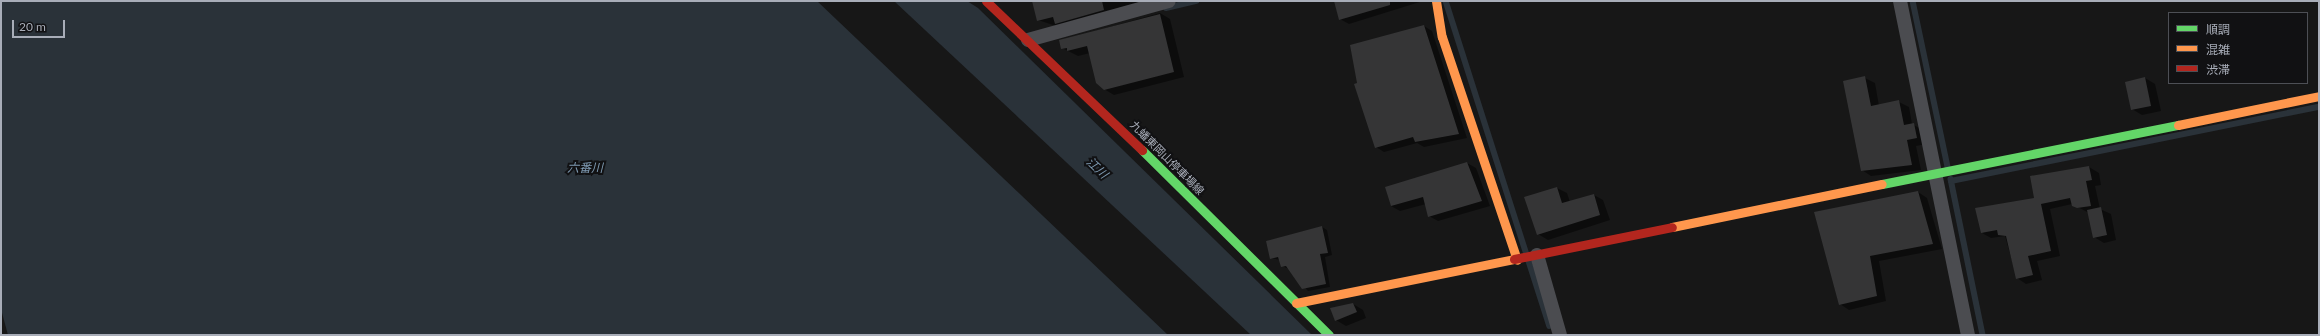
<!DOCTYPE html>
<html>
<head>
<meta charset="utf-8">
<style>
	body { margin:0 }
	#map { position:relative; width:2320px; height:336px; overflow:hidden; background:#171717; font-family:Lato,"Noto Sans JP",sans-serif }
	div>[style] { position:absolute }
	.water>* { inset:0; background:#2a3239 }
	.shadow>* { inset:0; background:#0007 }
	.stream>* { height:5.5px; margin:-2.75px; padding:0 2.75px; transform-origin:2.75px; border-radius:2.75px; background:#2a3239 }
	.building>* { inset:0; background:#353536 }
	.street>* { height:14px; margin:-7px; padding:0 7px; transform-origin:7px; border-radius:7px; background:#4b4c50 }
	.fast>* { height:9px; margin:-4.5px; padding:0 4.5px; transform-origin:4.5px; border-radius:4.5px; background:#63d668 }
	.slow>* { height:9px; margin:-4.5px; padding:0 4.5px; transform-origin:4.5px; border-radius:4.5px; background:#ff974d }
	.jam>* { height:9px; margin:-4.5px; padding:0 4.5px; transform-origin:4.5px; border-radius:4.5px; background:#b3261e }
	span { translate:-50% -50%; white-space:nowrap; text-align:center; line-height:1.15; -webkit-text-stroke:4px #111113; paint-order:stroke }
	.street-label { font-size:11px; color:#a8adb8 }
	.water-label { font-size:12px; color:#7f9bb3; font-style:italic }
	.frame { position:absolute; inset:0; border:2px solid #a8adb8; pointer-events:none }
	.legend { position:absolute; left:2168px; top:12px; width:140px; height:72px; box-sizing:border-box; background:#111113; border:1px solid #4d4f55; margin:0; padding:5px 7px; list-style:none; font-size:12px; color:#a8adb8 }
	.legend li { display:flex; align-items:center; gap:8px; height:20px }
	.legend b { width:20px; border:1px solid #4d4f55 }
	.scale { position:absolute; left:12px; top:20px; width:53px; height:18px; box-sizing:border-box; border:2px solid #a8adb8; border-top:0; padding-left:5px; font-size:12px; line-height:14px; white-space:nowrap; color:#a8adb8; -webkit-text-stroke:3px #111113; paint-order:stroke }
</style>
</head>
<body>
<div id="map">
	<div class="water">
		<div style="clip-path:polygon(1px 1px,817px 1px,1168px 335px,8px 335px,1px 309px)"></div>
		<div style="clip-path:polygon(894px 1px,967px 1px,978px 8px,1312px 335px,1251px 335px)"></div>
	</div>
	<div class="shadow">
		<div style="clip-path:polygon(1033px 1px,1165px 1px,1065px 29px,1038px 20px)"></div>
		<div style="clip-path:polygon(1335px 1px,1423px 1px,1349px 24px,1340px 19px)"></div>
		<div style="clip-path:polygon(1160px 13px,1170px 19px,1184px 77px,1114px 95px,1104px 89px,1090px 53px,1078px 56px,1062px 48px,1060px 41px)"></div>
		<div style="clip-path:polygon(1424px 26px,1432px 31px,1467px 138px,1424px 147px,1417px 143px,1384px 152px,1376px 147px,1359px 83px)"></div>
		<div style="clip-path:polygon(1865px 78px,1875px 83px,1879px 106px,1899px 102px,1909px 107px,1912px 124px,1923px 130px,1926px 144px,1916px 146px,1921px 170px,1871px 176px,1862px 170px,1844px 82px)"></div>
		<div style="clip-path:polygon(2145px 78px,2155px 84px,2161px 111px,2142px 115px,2132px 109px)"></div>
		<div style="clip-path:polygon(1467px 163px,1476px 168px,1490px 206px,1438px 221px,1429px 216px,1426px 204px,1400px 211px,1391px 206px)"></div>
		<div style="clip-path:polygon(2089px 167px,2099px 173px,2101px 185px,2095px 186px,2100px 209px,2111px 214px,2116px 240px,2104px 243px,2094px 237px,2089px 213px,2072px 204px,2050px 209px,2060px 256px,2037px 261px,2042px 280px,2026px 284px,2017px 278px,2005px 236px,1991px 238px,1982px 233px)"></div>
		<div style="clip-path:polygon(1557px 188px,1567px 193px,1570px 202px,1594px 195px,1603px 200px,1610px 220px,1548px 240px,1538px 234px)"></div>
		<div style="clip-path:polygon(1918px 192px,1927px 198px,1942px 249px,1879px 261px,1886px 301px,1849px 310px,1840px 304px,1815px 213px)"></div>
		<div style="clip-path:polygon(1322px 227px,1327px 230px,1332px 255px,1325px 257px,1330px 287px,1308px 291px,1289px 269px,1282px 266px,1280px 260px,1271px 258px)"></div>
		<div style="clip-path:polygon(1353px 304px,1363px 310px,1366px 318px,1346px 326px,1336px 320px)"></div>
	</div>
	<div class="stream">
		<div style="left:1446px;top:1px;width:341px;rotate:72.3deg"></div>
		<div style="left:1913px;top:1px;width:170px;rotate:78.1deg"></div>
		<div style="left:1166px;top:8px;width:31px;rotate:-13deg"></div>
		<div style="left:1951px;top:179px;width:159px;rotate:78.4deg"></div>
		<div style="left:1951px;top:181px;width:375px;rotate:-11.4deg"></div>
	</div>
	<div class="building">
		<div style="clip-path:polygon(1032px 1px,1102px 1px,1104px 10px,1055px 24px,1053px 17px,1037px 21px)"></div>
		<div style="clip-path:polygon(1334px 1px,1390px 1px,1390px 5px,1339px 20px)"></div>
		<div style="clip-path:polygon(1160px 14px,1174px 72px,1104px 90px,1096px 83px,1087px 46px,1067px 51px,1067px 48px,1061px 49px,1059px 40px)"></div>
		<div style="clip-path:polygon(1424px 25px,1459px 134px,1415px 142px,1413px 137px,1375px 148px,1354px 84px,1357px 83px,1350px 45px)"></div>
		<div style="clip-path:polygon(1865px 76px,1871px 106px,1899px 100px,1904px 125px,1914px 123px,1917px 138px,1907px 140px,1912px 165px,1861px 171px,1843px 81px)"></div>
		<div style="clip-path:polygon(2145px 77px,2151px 106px,2131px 110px,2125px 82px)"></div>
		<div style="clip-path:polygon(1467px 162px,1482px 201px,1428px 217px,1423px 197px,1391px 206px,1385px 187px)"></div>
		<div style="clip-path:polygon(2089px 166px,2092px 180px,2086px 181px,2091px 206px,2077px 208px,2072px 206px,2070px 198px,2041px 204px,2051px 251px,2028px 256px,2033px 275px,2016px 279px,2006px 236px,1998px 235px,1997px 230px,1981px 233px,1975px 208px,2034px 198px,2030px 176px)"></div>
		<div style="clip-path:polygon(1557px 187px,1562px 203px,1594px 194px,1600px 215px,1537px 235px,1524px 197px)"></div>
		<div style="clip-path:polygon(1918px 191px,1933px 244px,1870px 256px,1877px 296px,1839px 305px,1814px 212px)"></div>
		<div style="clip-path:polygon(2101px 207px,2107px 235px,2093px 238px,2087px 210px)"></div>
		<div style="clip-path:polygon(1322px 226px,1328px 253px,1320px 254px,1326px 284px,1302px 289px,1286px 266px,1281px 267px,1278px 257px,1270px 259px,1266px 241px)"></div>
		<div style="clip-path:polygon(1353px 303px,1357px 312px,1335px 321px,1330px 308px)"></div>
	</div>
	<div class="street">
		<div style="left:1900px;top:1px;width:341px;rotate:78.5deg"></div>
		<div style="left:1028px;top:40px;width:146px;rotate:-15.5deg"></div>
		<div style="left:1537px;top:255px;width:83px;rotate:74deg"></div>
	</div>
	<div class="fast">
		<div style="left:1142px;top:150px;width:263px;rotate:44.7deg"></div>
		<div style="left:1882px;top:184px;width:302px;rotate:-11.3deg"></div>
	</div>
	<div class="slow">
		<div style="left:1436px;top:1px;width:36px;rotate:81deg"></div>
		<div style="left:1442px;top:37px;width:235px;rotate:71.4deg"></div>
		<div style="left:2178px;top:125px;width:144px;rotate:-11.6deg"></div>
		<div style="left:1672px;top:227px;width:214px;rotate:-11.6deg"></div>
		<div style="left:1296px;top:303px;width:222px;rotate:-11.4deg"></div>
	</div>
	<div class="jam">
		<div style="left:986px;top:1px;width:216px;rotate:43.7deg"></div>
		<div style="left:1514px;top:259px;width:161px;rotate:-11.4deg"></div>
	</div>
	<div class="street-label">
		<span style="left:1167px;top:158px;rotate:45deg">九蟠東岡山停車場線</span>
	</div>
	<div class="water-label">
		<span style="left:585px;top:168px">六番川</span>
		<span style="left:1097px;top:168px;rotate:43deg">江川</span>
	</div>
	<div class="frame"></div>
	<ul class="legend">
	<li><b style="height:5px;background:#63d668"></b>順調</li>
	<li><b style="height:5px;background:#ff974d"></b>混雑</li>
	<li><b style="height:5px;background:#b3261e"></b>渋滞</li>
	</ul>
	<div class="scale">20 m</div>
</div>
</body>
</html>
